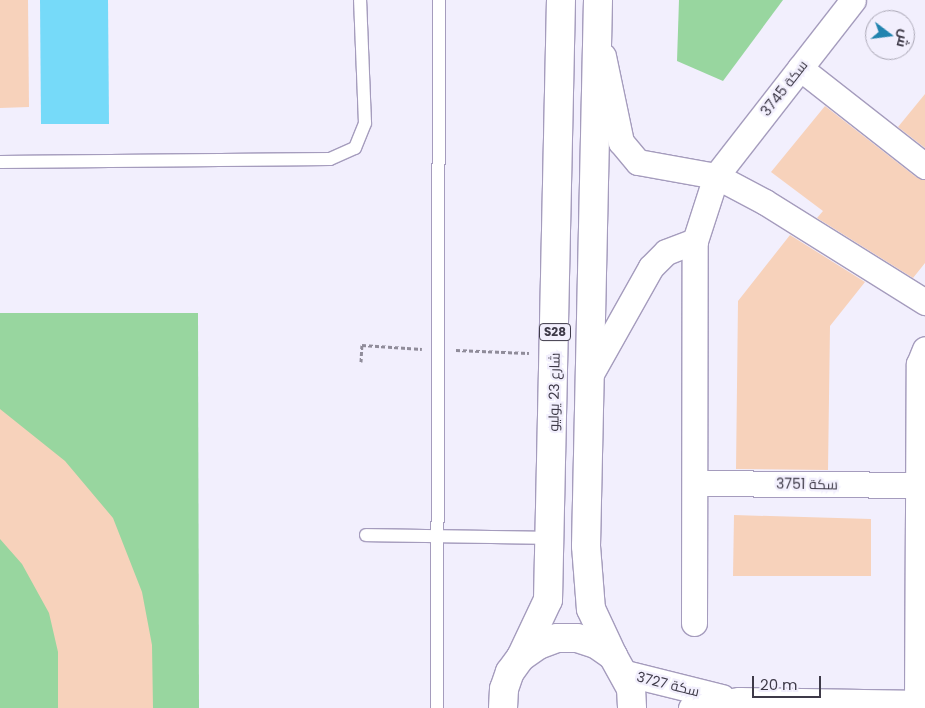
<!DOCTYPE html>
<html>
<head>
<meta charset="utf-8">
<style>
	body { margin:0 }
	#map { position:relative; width:925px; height:708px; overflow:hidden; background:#f2effd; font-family:Poppins,Cairo,sans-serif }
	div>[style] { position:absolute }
	.green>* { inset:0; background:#98d69f }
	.water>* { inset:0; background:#76daf9 }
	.building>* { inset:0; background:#f7d2bb }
	.path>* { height:3px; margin-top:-1.5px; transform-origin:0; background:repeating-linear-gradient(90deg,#908c9a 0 4px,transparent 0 6.5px) }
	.roads { filter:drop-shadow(1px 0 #a59cbd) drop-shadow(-1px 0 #a59cbd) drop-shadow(0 1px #a59cbd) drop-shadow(0 -1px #a59cbd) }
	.service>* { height:12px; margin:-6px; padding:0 6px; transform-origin:6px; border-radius:6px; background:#fff }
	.minor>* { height:25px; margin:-12.5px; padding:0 12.5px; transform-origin:12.5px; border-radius:12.5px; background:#fff }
	.primary>* { height:28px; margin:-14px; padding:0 14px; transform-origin:14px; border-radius:14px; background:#fff }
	span { translate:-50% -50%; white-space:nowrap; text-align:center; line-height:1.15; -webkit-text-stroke:4.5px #f2effd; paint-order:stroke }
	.shield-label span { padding:1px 4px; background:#f2effd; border:1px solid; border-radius:4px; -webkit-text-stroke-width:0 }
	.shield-label { font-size:12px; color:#3e3a48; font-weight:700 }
	.street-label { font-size:14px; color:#3e3a48 }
	.north { position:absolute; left:865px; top:10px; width:50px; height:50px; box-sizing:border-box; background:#f2effd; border:1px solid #aaa7b5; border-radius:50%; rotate:105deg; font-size:14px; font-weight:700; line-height:20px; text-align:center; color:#3e3a48 }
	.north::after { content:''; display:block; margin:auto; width:18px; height:22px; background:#2184af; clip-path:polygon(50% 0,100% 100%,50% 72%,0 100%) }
	.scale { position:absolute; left:752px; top:676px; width:69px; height:22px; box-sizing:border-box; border:2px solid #3e3a48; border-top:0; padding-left:6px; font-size:15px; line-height:18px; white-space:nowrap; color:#3e3a48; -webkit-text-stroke:4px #f2effd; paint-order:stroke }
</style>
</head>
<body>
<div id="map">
	<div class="green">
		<div style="clip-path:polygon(679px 0,783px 0,723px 81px,677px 61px)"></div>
		<div style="clip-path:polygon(0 313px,198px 313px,199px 708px,0 708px)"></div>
	</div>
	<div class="water">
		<div style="clip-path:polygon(40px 0,108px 0,109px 124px,41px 124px)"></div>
	</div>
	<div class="building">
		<div style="clip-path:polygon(0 0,28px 0,29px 107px,0 108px)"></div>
		<div style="clip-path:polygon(925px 94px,925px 148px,898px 127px)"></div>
		<div style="clip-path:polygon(825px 106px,916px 177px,925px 180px,925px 263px,913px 278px,817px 218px,823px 211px,771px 172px)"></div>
		<div style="clip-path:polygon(790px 235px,865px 282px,830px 326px,828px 470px,736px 469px,738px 301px)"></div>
		<div style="clip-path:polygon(0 409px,65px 461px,113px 518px,142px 592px,152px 645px,153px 708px,58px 708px,58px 652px,49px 613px,22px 564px,0 539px)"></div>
		<div style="clip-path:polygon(734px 515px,871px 519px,871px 576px,733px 576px)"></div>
	</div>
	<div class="path">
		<div style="left:456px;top:350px;width:73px;rotate:2.4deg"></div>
		<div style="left:361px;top:362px;width:17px;rotate:-87deg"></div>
		<div style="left:362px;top:345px;width:60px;rotate:3.8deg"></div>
	</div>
	<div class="roads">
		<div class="service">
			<div style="left:0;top:162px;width:330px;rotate:-0.5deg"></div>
			<div style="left:330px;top:159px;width:27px;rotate:-24deg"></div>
			<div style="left:355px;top:148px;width:27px;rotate:-68deg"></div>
			<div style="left:365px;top:123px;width:123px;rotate:-92.3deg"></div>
			<div style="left:366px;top:535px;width:185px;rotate:0.9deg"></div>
			<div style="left:437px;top:708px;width:708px;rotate:-89.84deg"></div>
		</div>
		<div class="minor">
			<div style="left:603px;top:56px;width:88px;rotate:78.2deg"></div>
			<div style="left:621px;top:142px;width:26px;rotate:50deg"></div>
			<div style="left:638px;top:162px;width:79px;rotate:10.2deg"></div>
			<div style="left:716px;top:176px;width:55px;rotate:28deg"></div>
			<div style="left:765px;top:202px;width:189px;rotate:32deg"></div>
			<div style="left:800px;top:68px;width:159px;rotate:38.1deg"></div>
			<div style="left:592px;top:372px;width:120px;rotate:-60.7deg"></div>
			<div style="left:651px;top:267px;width:21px;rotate:-45deg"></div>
			<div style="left:666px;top:252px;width:31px;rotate:-21deg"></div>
			<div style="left:695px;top:483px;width:223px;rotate:0.5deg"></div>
			<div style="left:694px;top:623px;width:382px;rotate:-89.9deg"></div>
			<div style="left:695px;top:241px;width:68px;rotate:-72.1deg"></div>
			<div style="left:716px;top:176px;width:223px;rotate:-52.1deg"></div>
			<div style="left:625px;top:673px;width:100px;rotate:13.9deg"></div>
			<div style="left:917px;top:703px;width:339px;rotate:-89.7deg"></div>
			<div style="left:919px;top:364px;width:16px;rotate:-68deg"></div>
			<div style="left:691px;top:708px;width:49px;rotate:-9.5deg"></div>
			<div style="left:739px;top:700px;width:186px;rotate:0.9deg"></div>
		</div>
		<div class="primary">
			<div style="left:598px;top:0;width:546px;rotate:91.26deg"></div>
			<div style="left:586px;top:546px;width:63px;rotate:85.5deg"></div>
			<div style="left:591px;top:609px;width:52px;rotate:64.9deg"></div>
			<div style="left:521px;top:657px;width:63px;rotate:-64.7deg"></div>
			<div style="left:548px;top:600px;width:600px;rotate:-88.76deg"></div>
			<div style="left:503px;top:708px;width:19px;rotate:-87deg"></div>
			<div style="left:504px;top:689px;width:18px;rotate:-71deg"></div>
			<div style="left:510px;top:672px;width:19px;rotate:-54deg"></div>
			<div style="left:521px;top:657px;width:21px;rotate:-35deg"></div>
			<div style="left:538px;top:645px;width:20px;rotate:-20deg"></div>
			<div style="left:557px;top:638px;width:20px"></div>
			<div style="left:577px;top:638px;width:20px;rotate:18deg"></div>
			<div style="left:596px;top:644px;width:21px;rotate:35deg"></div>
			<div style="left:613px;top:656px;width:37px;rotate:61deg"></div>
			<div style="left:631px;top:688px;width:20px;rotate:87deg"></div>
			<div style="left:751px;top:708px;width:21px;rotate:-19deg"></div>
		</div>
	</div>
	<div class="shield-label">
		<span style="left:555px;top:332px">S28</span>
	</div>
	<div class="street-label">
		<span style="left:784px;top:88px;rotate:-52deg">سكة 3745</span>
		<span style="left:554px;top:392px;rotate:-89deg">شارع 23 يوليو</span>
		<span style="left:807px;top:484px;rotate:1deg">سكة 3751</span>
		<span style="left:668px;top:684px;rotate:14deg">سكة 3727</span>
	</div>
	<div class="north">ش</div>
	<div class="scale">20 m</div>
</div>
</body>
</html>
